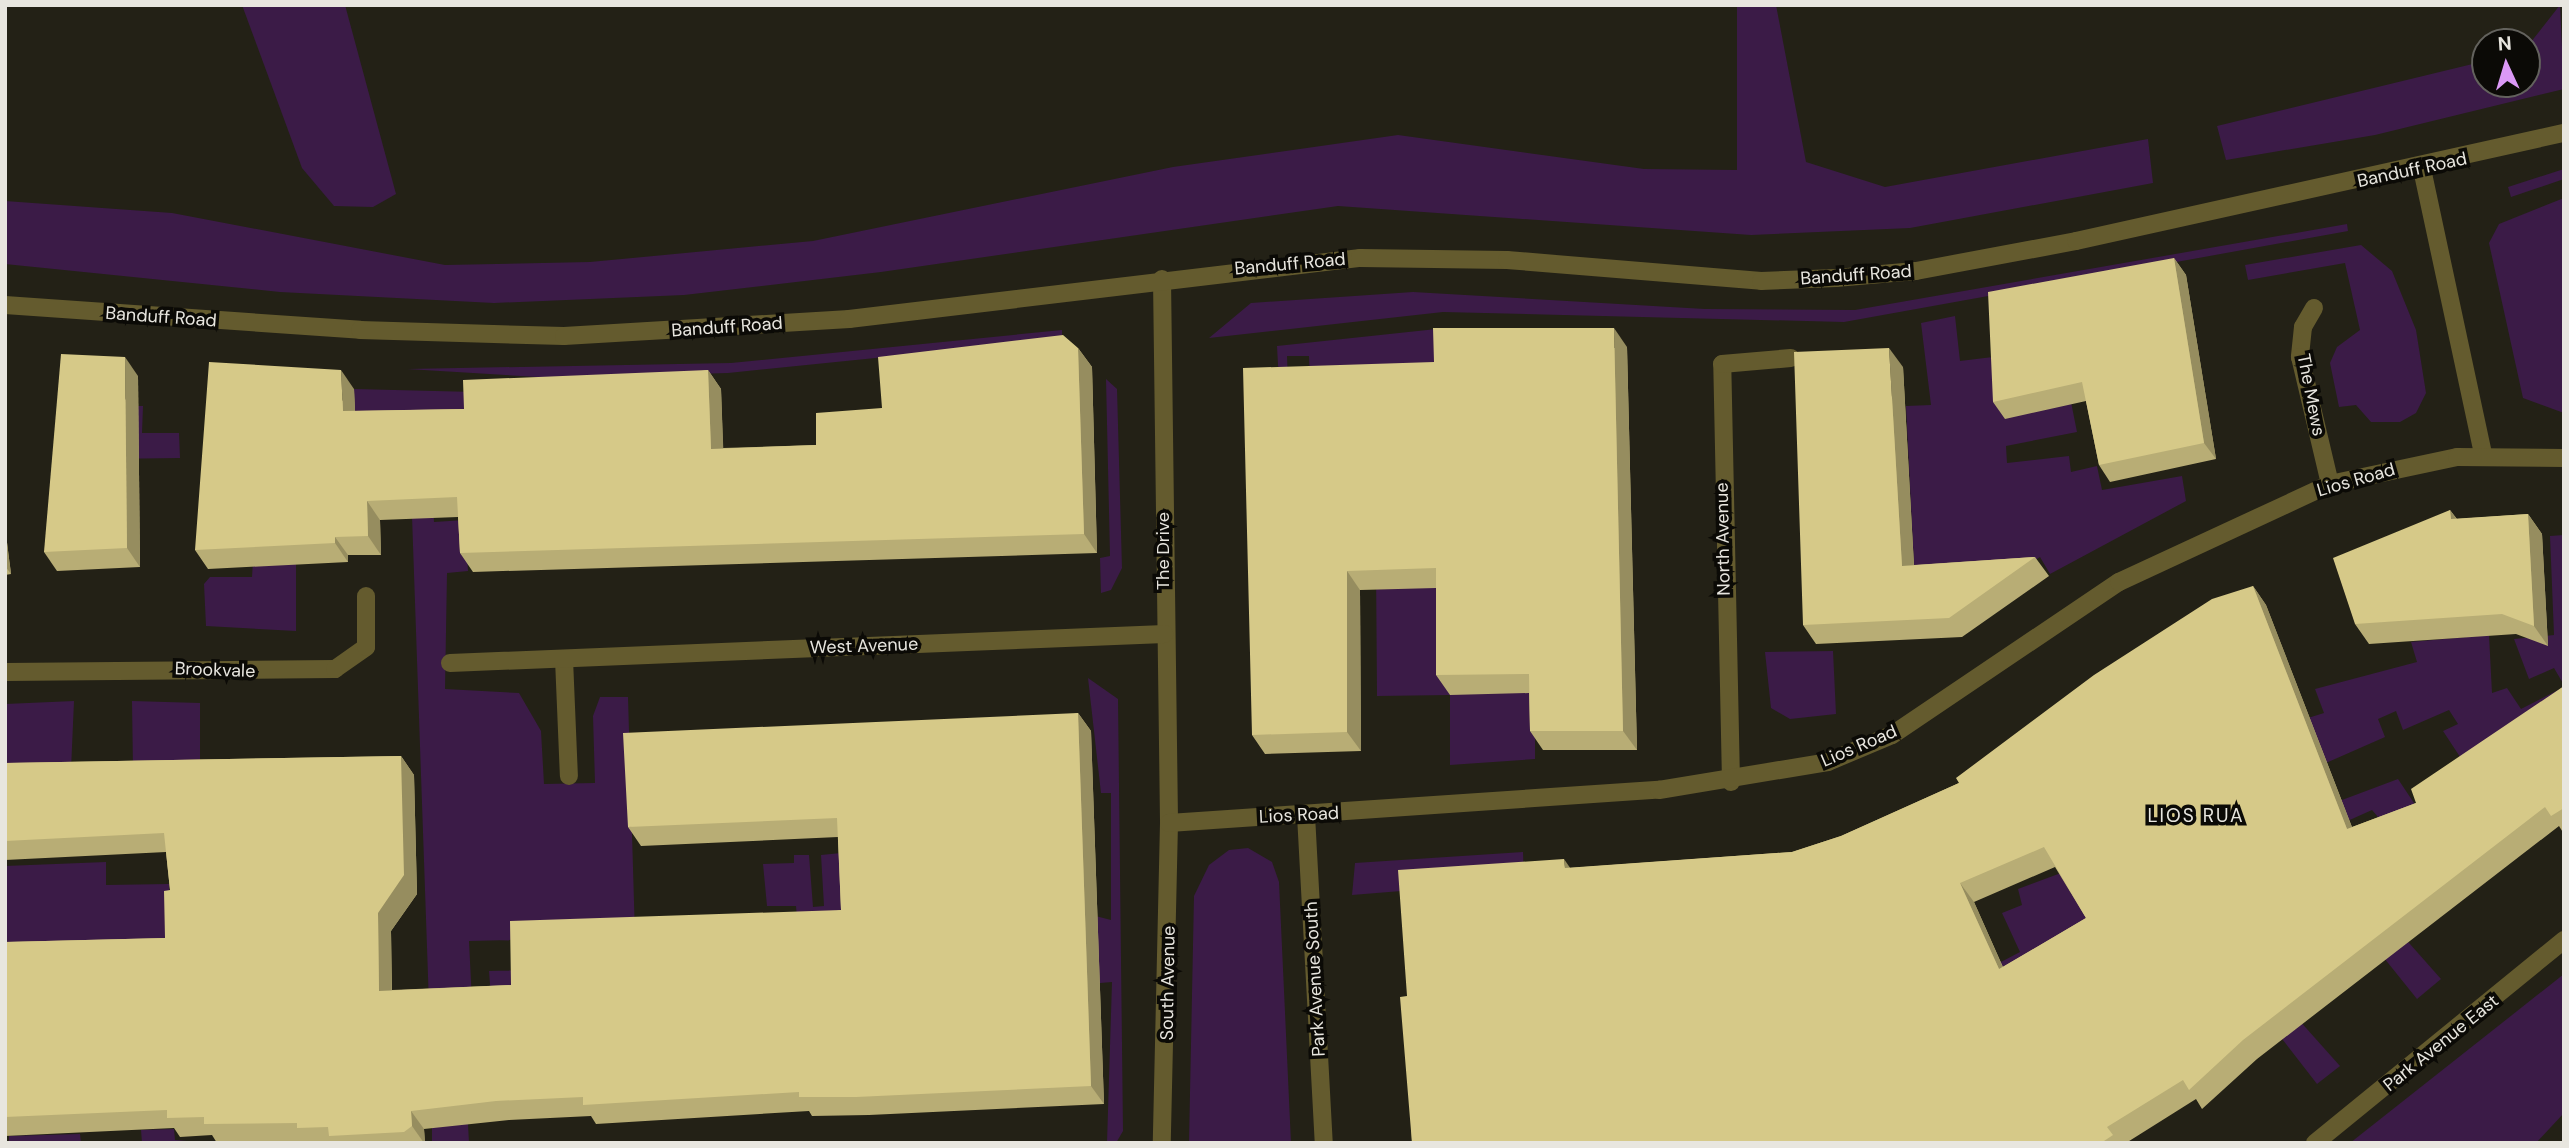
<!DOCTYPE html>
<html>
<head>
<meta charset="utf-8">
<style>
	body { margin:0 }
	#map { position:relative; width:2569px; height:1148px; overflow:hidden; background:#232116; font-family:"DM Sans",sans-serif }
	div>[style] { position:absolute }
	.green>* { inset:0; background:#3b1b47 }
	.street>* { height:18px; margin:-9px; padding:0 9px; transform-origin:9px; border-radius:9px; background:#645b2e }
	.wall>* { inset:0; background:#b8ad75 }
	.shaded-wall>* { inset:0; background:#968d5f }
	.building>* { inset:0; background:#d6c988 }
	span { translate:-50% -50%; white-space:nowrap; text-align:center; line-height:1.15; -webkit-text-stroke:7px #0b0a06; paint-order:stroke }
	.street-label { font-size:18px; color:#e8e6df }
	.neighbourhood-label { font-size:19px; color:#e8e6df; letter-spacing:2px }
	.frame { position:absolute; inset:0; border:7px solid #e8e6df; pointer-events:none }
	.north { position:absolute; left:2471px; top:28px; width:70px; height:70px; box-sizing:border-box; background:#0b0a06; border:2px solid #63625d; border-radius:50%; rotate:356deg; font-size:19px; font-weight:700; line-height:28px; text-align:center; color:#e8e6df }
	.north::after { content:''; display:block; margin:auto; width:24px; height:32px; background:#db99f6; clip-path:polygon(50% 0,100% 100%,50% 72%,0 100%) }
</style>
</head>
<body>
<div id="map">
	<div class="green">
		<div style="clip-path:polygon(242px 5px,345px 5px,396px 194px,373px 207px,334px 206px,302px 168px)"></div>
		<div style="clip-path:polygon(1737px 5px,1776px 5px,1806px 162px,1885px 187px,2148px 139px,2153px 183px,1910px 228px,1751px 235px,1338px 206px,881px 272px,684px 295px,494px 303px,280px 292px,5px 264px,5px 201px,172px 213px,445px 265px,590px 262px,813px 241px,1173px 167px,1398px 135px,1644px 169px,1737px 170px)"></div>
		<div style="clip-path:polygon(2560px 5px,2564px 89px,2375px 135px,2226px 160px,2217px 126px,2485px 61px,2485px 84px,2527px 84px,2527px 47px)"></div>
		<div style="clip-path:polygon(2564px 169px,2564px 179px,2511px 197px,2508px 187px)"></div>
		<div style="clip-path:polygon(2564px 198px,2564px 413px,2523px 398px,2489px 243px,2499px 224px)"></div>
		<div style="clip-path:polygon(2347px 224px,2348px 231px,1844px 322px,1443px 312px,1209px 338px,1251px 303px,1413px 292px,1705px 309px,1855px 310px)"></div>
		<div style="clip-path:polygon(2361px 245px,2392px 271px,2416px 330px,2426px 393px,2416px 413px,2400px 422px,2371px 422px,2356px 405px,2339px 407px,2330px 363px,2337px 347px,2360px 330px,2345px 263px,2248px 280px,2245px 265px)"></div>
		<div style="clip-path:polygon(1955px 316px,1960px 361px,2001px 356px,2068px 387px,2077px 432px,2006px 446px,2007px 463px,2069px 456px,2071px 472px,2097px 466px,2102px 490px,2182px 476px,2186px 501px,2050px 574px,2040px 557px,2012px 574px,1915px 585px,1906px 406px,1931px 405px,1921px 323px)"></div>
		<div style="clip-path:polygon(1446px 328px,1447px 362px,1310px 385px,1309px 356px,1287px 356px,1288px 382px,1279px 383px,1277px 346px)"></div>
		<div style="clip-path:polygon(1062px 330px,1062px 339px,728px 373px,554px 378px,407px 369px,731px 363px)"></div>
		<div style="clip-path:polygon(1106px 379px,1117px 389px,1122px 568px,1111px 590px,1101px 593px,1100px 558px,1110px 556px)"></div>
		<div style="clip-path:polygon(354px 389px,475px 392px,431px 461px,434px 522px,465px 520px,467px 555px,468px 571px,447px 573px,445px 689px,519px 693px,541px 731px,544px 784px,595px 783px,593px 716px,600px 697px,628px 697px,635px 936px,491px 998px,489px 971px,523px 970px,544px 939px,469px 941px,472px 1002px,431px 1062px,409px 430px,355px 430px)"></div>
		<div style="clip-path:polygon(122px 406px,143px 406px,142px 433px,179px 433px,180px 458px,105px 459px)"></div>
		<div style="clip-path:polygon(2564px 535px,2564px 685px,2554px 668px,2529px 679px,2514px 639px,2554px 635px,2550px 536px)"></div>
		<div style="clip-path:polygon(253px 560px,296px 561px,296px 631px,206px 626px,204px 584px,210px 577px,252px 577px)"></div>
		<div style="clip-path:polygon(1376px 565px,1449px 565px,1535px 693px,1535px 759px,1450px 765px,1450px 695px,1377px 696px)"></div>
		<div style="clip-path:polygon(2489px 635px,2492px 693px,2507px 688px,2521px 709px,2564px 687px,2564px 769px,2536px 729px,2470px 772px,2443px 731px,2458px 724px,2449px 710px,2403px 730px,2396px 711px,2378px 719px,2385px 737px,2310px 770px,2299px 750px,2281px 759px,2291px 779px,2302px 774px,2326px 806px,2398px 779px,2416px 806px,2384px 824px,2372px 810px,2343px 823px,2364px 852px,2339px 872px,2307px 831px,2276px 850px,2298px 876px,2271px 897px,2238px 855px,2268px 831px,2219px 762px,2266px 730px,2259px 717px,2286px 706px,2292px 723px,2324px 713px,2315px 689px,2417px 662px,2411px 642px)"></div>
		<div style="clip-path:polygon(1833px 651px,1836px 714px,1790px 719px,1771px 708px,1765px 652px)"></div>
		<div style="clip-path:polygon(1088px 678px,1118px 699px,1123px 1131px,1116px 1143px,1107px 1143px,1112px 982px,1065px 986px,798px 930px,796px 906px,767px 906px,763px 864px,794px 863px,794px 855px,809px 855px,813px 907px,824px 906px,821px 855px,851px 852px,1111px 920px,1111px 793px,1101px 793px)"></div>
		<div style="clip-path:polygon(74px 701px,71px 770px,5px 772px,5px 704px)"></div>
		<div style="clip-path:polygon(132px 701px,200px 703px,200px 767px,133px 769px)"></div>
		<div style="clip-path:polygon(1248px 848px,1272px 862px,1279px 882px,1291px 1143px,1189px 1143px,1194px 896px,1209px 865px,1229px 850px)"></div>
		<div style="clip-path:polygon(1523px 852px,1524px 881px,1352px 895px,1355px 863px)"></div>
		<div style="clip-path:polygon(106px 862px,106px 885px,169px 884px,169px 912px,234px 973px,5px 946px,5px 866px)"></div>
		<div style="clip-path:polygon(2061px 873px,2099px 937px,1998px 1038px,2001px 962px,2020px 952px,2002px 913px,2022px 905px,2018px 889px)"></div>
		<div style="clip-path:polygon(2402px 935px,2441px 979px,2417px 999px,2380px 953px)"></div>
		<div style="clip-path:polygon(2564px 974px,2564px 1113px,2536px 1143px,2350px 1143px)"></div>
		<div style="clip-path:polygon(2298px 1019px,2340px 1066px,2317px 1084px,2279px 1035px)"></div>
		<div style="clip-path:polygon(467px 1105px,469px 1143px,432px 1143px,432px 1107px)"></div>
		<div style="clip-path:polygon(174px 1129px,175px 1140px,211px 1143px,142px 1143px,141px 1130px)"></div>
		<div style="clip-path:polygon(80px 1134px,81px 1143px,9px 1143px,9px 1136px)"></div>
	</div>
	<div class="street">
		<div style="left:2422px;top:169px;width:291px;rotate:77.9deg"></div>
		<div style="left:1162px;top:279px;width:544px;rotate:89.26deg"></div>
		<div style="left:1169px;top:823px;width:320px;rotate:91.3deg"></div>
		<div style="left:5px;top:305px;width:356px;rotate:4deg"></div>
		<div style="left:360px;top:330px;width:204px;rotate:1.7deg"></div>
		<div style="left:564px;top:336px;width:286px;rotate:-3.4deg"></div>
		<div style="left:849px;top:319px;width:515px;rotate:-6.81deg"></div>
		<div style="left:1360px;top:258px;width:147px;rotate:0.8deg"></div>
		<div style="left:1507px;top:260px;width:255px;rotate:4.7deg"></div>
		<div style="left:1761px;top:281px;width:75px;rotate:-2.3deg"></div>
		<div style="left:1836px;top:278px;width:80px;rotate:-5deg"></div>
		<div style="left:1916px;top:271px;width:163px;rotate:-10.6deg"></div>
		<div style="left:2076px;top:241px;width:500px;rotate:-12.5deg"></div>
		<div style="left:2314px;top:308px;width:22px;rotate:120deg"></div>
		<div style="left:2303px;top:327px;width:30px;rotate:96deg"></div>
		<div style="left:2300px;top:357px;width:130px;rotate:76.7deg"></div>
		<div style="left:564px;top:659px;width:117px;rotate:87.6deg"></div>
		<div style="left:450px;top:663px;width:715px;rotate:-2.33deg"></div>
		<div style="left:5px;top:672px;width:330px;rotate:-0.5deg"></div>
		<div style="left:335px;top:669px;width:38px;rotate:-35deg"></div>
		<div style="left:366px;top:647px;width:51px;rotate:-90deg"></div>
		<div style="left:1731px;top:782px;width:418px;rotate:-91.2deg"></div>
		<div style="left:1722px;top:364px;width:69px;rotate:-5deg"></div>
		<div style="left:1306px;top:815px;width:328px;rotate:86.9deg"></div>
		<div style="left:1169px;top:823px;width:491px;rotate:-3.9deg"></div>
		<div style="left:1659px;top:790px;width:171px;rotate:-9.4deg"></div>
		<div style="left:1828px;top:762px;width:69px;rotate:-22.9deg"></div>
		<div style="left:1892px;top:735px;width:274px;rotate:-34deg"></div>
		<div style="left:2119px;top:582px;width:233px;rotate:-24.9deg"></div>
		<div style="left:2330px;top:484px;width:130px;rotate:-12deg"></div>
		<div style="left:2457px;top:457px;width:107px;rotate:0.5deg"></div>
		<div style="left:2315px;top:1143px;width:321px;rotate:-39.2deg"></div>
	</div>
	<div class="wall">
		<div style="clip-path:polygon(2174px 258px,2186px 275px,2216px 459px,2110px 482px,2099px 465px,2086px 401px,2005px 419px,1993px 402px)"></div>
		<div style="clip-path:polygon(1627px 347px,1637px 750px,1543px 750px,1530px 731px,1529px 693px,1450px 695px,1436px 675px,1436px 588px,1360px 590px,1361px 751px,1265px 754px,1252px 735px,1434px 362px)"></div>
		<div style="clip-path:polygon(1078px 348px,1092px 367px,1097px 553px,473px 572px,460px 553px,458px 517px,380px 520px,381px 555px,348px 555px,348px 562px,208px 569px,195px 550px,354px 389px,355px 411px,464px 409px,708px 370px,721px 389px,723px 448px,816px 445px,882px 408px)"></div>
		<div style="clip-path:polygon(1903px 367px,1914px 565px,2035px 557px,2049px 576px,1962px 637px,1816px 644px,1803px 625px)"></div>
		<div style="clip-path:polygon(138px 376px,140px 567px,57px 571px,44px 552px)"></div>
		<div style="clip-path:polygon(2450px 510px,2457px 519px,2528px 514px,2542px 534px,2548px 646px,2516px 634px,2369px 644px,2355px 624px)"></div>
		<div style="clip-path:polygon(5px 527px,11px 574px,5px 575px)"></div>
		<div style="clip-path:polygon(evenodd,2253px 586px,2266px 605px,2352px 827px,2416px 803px,2564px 686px,2564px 834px,2559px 826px,2257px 1059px,2202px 1109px,2196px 1099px,2126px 1143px,1412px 1143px,1407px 996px,1570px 868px,1792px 852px,1841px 836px,1959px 783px,2253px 586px,2055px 867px,2086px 918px,2003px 967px,1974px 902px,2055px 867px)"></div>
		<div style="clip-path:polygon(1078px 713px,1091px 731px,1104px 1104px,869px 1115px,812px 1116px,809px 1111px,596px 1124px,591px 1116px,509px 1120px,424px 1129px,425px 1143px,307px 1143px,306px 1141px,217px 1143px,212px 1135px,180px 1137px,174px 1128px,5px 1136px,5px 942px,165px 938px,170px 890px,166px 852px,5px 860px,5px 763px,401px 756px,414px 775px,417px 894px,391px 931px,392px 990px,511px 985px,841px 910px,838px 837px,641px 846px,628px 827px)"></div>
	</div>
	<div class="shaded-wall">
		<div style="clip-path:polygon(2174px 258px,2186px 275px,2216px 459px,2204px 443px)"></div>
		<div style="clip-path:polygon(1614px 328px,1627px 347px,1637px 750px,1623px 731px)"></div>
		<div style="clip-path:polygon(1078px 348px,1092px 367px,1097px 553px,1084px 534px)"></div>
		<div style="clip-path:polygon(1889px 348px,1903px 367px,1915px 585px,1902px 566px)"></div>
		<div style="clip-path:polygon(125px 357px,138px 376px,140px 567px,127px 548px)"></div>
		<div style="clip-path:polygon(341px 370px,354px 389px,356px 430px,343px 411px)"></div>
		<div style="clip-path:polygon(708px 370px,721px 389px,724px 467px,711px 449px)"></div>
		<div style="clip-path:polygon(367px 501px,380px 520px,381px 555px,368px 536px)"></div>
		<div style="clip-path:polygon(2450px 510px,2464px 530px,2451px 519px)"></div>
		<div style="clip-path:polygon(2528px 514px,2542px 534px,2548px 646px,2534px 626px)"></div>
		<div style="clip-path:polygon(5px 527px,11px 574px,5px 566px)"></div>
		<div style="clip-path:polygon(335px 537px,348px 555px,348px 562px,335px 543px)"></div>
		<div style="clip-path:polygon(1347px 571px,1360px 590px,1361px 751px,1347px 732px)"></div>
		<div style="clip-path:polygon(2253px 586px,2266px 605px,2360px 848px,2347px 829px)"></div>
		<div style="clip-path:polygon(1078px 713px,1091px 731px,1104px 1104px,1091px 1086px)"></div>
		<div style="clip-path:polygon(401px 756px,414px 775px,417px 894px,391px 931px,392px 1010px,379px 991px,378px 913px)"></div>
		<div style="clip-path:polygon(1564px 859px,1577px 878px,1565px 868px)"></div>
		<div style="clip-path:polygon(1960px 883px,1974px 902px,2012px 988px,1999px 969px)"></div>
		<div style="clip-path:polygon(411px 1111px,424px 1129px,425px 1143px,424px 1143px,412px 1126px)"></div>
	</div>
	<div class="building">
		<div style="clip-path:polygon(2174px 258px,2204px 443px,2099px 465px,2082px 382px,1993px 402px,1988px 292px)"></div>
		<div style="clip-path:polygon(1433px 328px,1614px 328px,1623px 731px,1530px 731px,1529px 674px,1436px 675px,1436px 568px,1347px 571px,1347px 732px,1252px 735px,1243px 368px,1434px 362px)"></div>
		<div style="clip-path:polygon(1063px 335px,1078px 348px,1084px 534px,460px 553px,457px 497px,367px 501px,368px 536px,335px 537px,335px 543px,195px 550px,209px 362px,341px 370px,343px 411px,464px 409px,463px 380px,708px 370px,711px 449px,816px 445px,816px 413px,882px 408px,878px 357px)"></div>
		<div style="clip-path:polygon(1889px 348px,1902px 566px,2035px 557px,1949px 618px,1803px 625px,1794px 352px)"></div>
		<div style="clip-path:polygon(61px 354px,125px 357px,127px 548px,44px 552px)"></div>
		<div style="clip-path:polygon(2450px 510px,2451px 519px,2528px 514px,2534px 626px,2502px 614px,2355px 624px,2333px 558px)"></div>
		<div style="clip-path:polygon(evenodd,2253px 586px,2347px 829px,2416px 803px,2411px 789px,2564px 686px,2564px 808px,2551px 816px,2545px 807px,2243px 1040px,2189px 1090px,2183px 1080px,2107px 1127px,2113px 1135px,2101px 1143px,1412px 1143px,1400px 997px,1407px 996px,1398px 870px,1564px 859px,1565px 868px,1792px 852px,1841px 836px,1959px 783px,1956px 778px,2094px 675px,2212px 599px,2253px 586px,2044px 847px,2086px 918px,1999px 969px,1960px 883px,2044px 847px)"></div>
		<div style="clip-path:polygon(1078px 713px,1091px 1086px,856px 1097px,799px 1097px,799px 1092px,583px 1105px,583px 1097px,496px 1101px,411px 1111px,412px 1126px,404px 1132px,329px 1136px,328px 1127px,297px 1128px,297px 1123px,204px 1124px,204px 1117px,167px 1118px,167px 1110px,5px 1117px,5px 942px,165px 938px,164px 891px,170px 890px,164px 833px,5px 841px,5px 763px,401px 756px,404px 875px,378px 913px,379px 991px,511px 985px,510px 921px,841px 910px,837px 818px,628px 827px,623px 733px)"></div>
	</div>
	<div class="street-label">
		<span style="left:2412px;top:170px;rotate:-12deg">Banduff Road</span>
		<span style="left:1290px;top:264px;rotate:-5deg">Banduff Road</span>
		<span style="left:1856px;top:275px;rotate:-4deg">Banduff Road</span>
		<span style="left:161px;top:317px;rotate:4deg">Banduff Road</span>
		<span style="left:727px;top:327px;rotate:-4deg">Banduff Road</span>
		<span style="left:2311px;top:395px;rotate:79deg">The Mews</span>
		<span style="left:2356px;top:480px;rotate:-16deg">Lios Road</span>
		<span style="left:1723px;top:539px;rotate:-91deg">North Avenue</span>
		<span style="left:1163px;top:551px;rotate:-90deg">The Drive</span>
		<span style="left:864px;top:646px;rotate:-2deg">West Avenue</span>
		<span style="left:215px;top:670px;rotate:2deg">Brookvale</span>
		<span style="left:1859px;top:746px;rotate:-23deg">Lios Road</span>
		<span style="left:1299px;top:815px;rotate:-3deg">Lios Road</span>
		<span style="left:1315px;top:979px;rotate:-93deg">Park Avenue South</span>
		<span style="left:1168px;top:983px;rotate:-89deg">South Avenue</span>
		<span style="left:2441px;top:1043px;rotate:-39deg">Park Avenue East</span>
	</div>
	<div class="neighbourhood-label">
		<span style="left:2196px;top:816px">LIOS RUA</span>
	</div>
	<div class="frame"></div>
	<div class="north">N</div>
</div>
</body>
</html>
